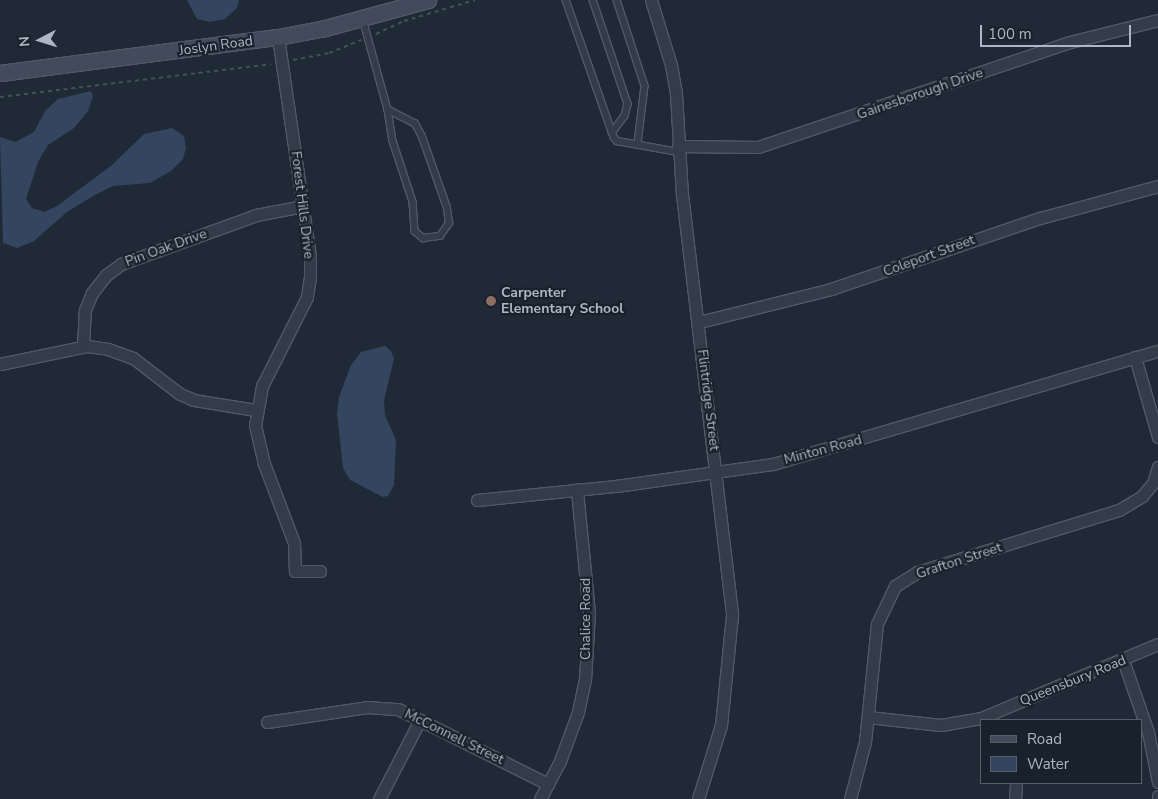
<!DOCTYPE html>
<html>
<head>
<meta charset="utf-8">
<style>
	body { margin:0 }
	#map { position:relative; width:1158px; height:799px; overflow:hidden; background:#202a37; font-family:"Nunito Sans",sans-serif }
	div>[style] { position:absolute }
	.water>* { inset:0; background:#33455f }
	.path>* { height:2px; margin-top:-1px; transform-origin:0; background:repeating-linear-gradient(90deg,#3f5356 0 4px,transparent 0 8px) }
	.roads { filter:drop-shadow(1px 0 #515966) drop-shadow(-1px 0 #515966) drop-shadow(0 1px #515966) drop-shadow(0 -1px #515966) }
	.lane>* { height:5.5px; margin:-2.75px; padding:0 2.75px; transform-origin:2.75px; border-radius:2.75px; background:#333c48 }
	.street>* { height:11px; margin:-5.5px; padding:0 5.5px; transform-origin:5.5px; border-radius:5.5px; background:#333c48 }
	.secondary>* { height:15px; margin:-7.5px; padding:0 7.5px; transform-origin:7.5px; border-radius:7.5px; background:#414b5b }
	.dots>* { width:14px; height:14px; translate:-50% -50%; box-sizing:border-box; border:2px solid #19212c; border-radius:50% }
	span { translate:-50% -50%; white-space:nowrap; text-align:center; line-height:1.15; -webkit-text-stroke:4.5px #19212c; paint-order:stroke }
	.street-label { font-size:14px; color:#aeb6c5 }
	.poi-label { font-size:14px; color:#aeb6c5; font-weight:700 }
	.left { translate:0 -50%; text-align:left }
	.legend { position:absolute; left:980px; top:719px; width:162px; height:65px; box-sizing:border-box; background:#19212c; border:1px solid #555d69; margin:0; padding:6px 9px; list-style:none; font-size:15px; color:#aeb6c5 }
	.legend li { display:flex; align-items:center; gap:10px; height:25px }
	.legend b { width:25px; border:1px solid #555d69 }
	.north { position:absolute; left:15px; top:15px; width:50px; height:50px; -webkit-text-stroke:4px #19212c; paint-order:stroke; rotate:265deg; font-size:14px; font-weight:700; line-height:20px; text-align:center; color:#aeb6c5 }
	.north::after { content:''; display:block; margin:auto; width:18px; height:22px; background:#aeb6c5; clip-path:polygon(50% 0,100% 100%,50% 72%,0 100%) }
	.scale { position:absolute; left:980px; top:25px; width:151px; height:22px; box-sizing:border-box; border:2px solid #aeb6c5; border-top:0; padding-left:6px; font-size:15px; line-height:18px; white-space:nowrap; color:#aeb6c5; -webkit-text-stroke:4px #19212c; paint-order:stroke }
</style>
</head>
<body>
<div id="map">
	<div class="water">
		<div style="clip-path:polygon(187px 0,239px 0,237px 8px,225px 19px,210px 22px,197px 19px)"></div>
		<div style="clip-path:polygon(91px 91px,93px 96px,88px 111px,74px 128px,48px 145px,38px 162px,26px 199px,32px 208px,44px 212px,57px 206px,112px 165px,144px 134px,172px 128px,184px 136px,186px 148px,183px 159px,171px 171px,150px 183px,113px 186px,95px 195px,67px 212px,34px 241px,17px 248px,3px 243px,0 137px,15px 142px,34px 132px,45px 111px,58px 99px)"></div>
		<div style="clip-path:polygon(385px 346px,391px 351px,394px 359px,384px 400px,385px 415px,396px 440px,394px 485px,388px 496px,383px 497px,350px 480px,343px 468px,337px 414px,339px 397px,351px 365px,361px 352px)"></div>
	</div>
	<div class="path">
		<div style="left:376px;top:34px;width:31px;rotate:-25deg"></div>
		<div style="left:404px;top:21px;width:74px;rotate:-16.5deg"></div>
		<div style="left:293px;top:60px;width:37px;rotate:-11deg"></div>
		<div style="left:329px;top:53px;width:35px;rotate:-22deg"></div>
		<div style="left:0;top:97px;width:273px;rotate:-6.9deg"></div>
	</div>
	<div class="roads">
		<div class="lane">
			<div style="left:566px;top:0;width:145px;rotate:70.7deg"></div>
			<div style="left:614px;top:137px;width:5px;rotate:53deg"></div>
			<div style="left:617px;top:141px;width:62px;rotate:10.2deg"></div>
			<div style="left:593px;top:0;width:110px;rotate:71.4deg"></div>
			<div style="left:628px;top:104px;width:12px;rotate:104deg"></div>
			<div style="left:625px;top:116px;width:21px;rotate:127deg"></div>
			<div style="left:617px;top:0;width:90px;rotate:72deg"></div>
			<div style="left:645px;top:86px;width:58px;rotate:96.9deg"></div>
			<div style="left:363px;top:19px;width:94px;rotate:74.6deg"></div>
			<div style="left:388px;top:110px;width:31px;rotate:81deg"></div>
			<div style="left:393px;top:141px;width:64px;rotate:71.8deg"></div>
			<div style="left:413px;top:202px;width:29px;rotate:86deg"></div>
			<div style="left:415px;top:231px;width:11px;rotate:41deg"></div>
			<div style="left:423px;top:238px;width:17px;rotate:-7deg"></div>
			<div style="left:440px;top:236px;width:16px;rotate:-55deg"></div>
			<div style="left:449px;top:223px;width:15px;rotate:-98deg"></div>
			<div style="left:447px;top:208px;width:75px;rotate:-109.4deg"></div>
			<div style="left:422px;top:137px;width:15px;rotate:-118deg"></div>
			<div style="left:415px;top:124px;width:30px;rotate:-153deg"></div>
		</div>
		<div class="street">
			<div style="left:651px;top:0;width:68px;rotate:72.9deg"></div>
			<div style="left:671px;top:65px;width:29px;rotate:80deg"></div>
			<div style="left:676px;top:94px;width:100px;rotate:86.6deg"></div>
			<div style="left:682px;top:194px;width:424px;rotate:83.2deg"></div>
			<div style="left:732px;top:615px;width:111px;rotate:95.7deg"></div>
			<div style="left:721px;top:725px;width:77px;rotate:107.3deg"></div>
			<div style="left:278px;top:37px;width:222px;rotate:81.7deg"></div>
			<div style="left:310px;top:257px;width:20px;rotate:90deg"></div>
			<div style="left:310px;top:277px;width:20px;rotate:99deg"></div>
			<div style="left:307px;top:297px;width:100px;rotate:116.8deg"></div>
			<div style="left:262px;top:386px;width:40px;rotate:100deg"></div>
			<div style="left:255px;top:425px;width:37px;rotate:77deg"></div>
			<div style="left:263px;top:461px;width:88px;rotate:69.3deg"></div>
			<div style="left:294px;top:543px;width:28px;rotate:88deg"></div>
			<div style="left:295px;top:571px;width:25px"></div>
			<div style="left:678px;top:146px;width:80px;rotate:0.7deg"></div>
			<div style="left:758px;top:147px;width:329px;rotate:-18.6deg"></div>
			<div style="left:1070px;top:42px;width:91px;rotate:-14deg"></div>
			<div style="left:699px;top:322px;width:136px;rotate:-14deg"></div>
			<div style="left:831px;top:289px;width:221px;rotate:-18.8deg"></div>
			<div style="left:1040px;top:218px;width:122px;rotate:-15.2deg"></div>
			<div style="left:83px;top:346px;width:36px;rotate:-87deg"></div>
			<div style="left:85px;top:310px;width:18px;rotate:-68deg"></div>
			<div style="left:92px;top:293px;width:23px;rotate:-52deg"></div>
			<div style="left:106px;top:275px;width:19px;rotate:-36deg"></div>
			<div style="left:121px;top:264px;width:144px;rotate:-19.9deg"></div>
			<div style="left:256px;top:215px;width:48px;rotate:-10.8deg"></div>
			<div style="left:1135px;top:357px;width:83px;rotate:74deg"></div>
			<div style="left:0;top:364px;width:89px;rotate:-11.7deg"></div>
			<div style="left:87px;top:346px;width:21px;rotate:8deg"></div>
			<div style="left:108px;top:349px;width:27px;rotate:20deg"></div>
			<div style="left:133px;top:358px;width:59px;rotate:37.5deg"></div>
			<div style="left:180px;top:394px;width:15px;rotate:23deg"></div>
			<div style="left:194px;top:400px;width:63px;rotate:9.2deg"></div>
			<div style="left:477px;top:500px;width:140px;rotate:-5.8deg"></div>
			<div style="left:616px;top:486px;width:159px;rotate:-8deg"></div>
			<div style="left:773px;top:464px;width:401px;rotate:-16.4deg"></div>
			<div style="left:1123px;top:660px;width:76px;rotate:70.9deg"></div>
			<div style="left:1148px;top:732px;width:51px;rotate:78.7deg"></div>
			<div style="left:868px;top:717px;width:73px;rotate:6.3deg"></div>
			<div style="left:941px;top:725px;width:41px;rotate:-9.9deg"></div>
			<div style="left:981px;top:718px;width:192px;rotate:-22.7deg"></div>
			<div style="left:267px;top:722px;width:101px;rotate:-8.5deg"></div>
			<div style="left:367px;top:707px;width:31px;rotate:4deg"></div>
			<div style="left:398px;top:709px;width:168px;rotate:26.6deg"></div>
			<div style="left:379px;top:799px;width:89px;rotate:-62.6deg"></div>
			<div style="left:540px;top:799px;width:43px;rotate:-62.2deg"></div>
			<div style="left:560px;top:761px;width:52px;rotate:-69.8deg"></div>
			<div style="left:578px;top:712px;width:33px;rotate:-78deg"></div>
			<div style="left:585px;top:680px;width:67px;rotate:-86.6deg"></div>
			<div style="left:589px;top:613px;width:124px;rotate:-95.6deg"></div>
			<div style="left:850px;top:799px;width:59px;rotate:-75.3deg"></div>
			<div style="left:865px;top:742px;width:119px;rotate:-84.2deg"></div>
			<div style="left:877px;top:624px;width:42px;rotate:-64.7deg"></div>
			<div style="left:895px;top:586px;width:26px;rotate:-32deg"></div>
			<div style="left:917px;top:572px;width:211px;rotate:-17.1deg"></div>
			<div style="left:1119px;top:510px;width:27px;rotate:-31deg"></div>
			<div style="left:1142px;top:496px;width:17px;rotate:-50deg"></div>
			<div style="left:1153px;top:483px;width:17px;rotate:-73deg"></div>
			<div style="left:1015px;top:799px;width:16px;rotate:-86deg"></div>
			<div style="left:1158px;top:799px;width:3px;rotate:-90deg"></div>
		</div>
		<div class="secondary">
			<div style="left:0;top:73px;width:280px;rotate:-7.4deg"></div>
			<div style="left:278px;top:37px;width:48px;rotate:-10.8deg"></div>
			<div style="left:325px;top:28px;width:107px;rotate:-15.2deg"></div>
		</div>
	</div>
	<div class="dots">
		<div style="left:491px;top:301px;background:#8d6e63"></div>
	</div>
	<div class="street-label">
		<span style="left:216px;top:46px;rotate:-8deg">Joslyn Road</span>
		<span style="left:920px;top:94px;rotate:-19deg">Gainesborough Drive</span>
		<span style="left:302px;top:205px;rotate:83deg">Forest Hills Drive</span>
		<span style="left:166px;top:248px;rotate:-20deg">Pin Oak Drive</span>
		<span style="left:929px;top:256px;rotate:-20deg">Coleport Street</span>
		<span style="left:708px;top:400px;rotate:83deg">Flintridge Street</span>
		<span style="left:823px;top:450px;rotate:-15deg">Minton Road</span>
		<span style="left:959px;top:561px;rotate:-18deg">Grafton Street</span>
		<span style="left:586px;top:619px;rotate:-90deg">Chalice Road</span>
		<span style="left:1073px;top:681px;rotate:-22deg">Queensbury Road</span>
		<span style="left:454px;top:737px;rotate:26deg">McConnell Street</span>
	</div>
	<div class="poi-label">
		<span class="left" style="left:501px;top:301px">Carpenter<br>Elementary School</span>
	</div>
	<ul class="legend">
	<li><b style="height:6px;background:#414b5b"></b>Road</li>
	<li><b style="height:14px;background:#33455f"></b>Water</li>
	</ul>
	<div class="north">N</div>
	<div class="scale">100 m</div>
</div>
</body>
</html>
